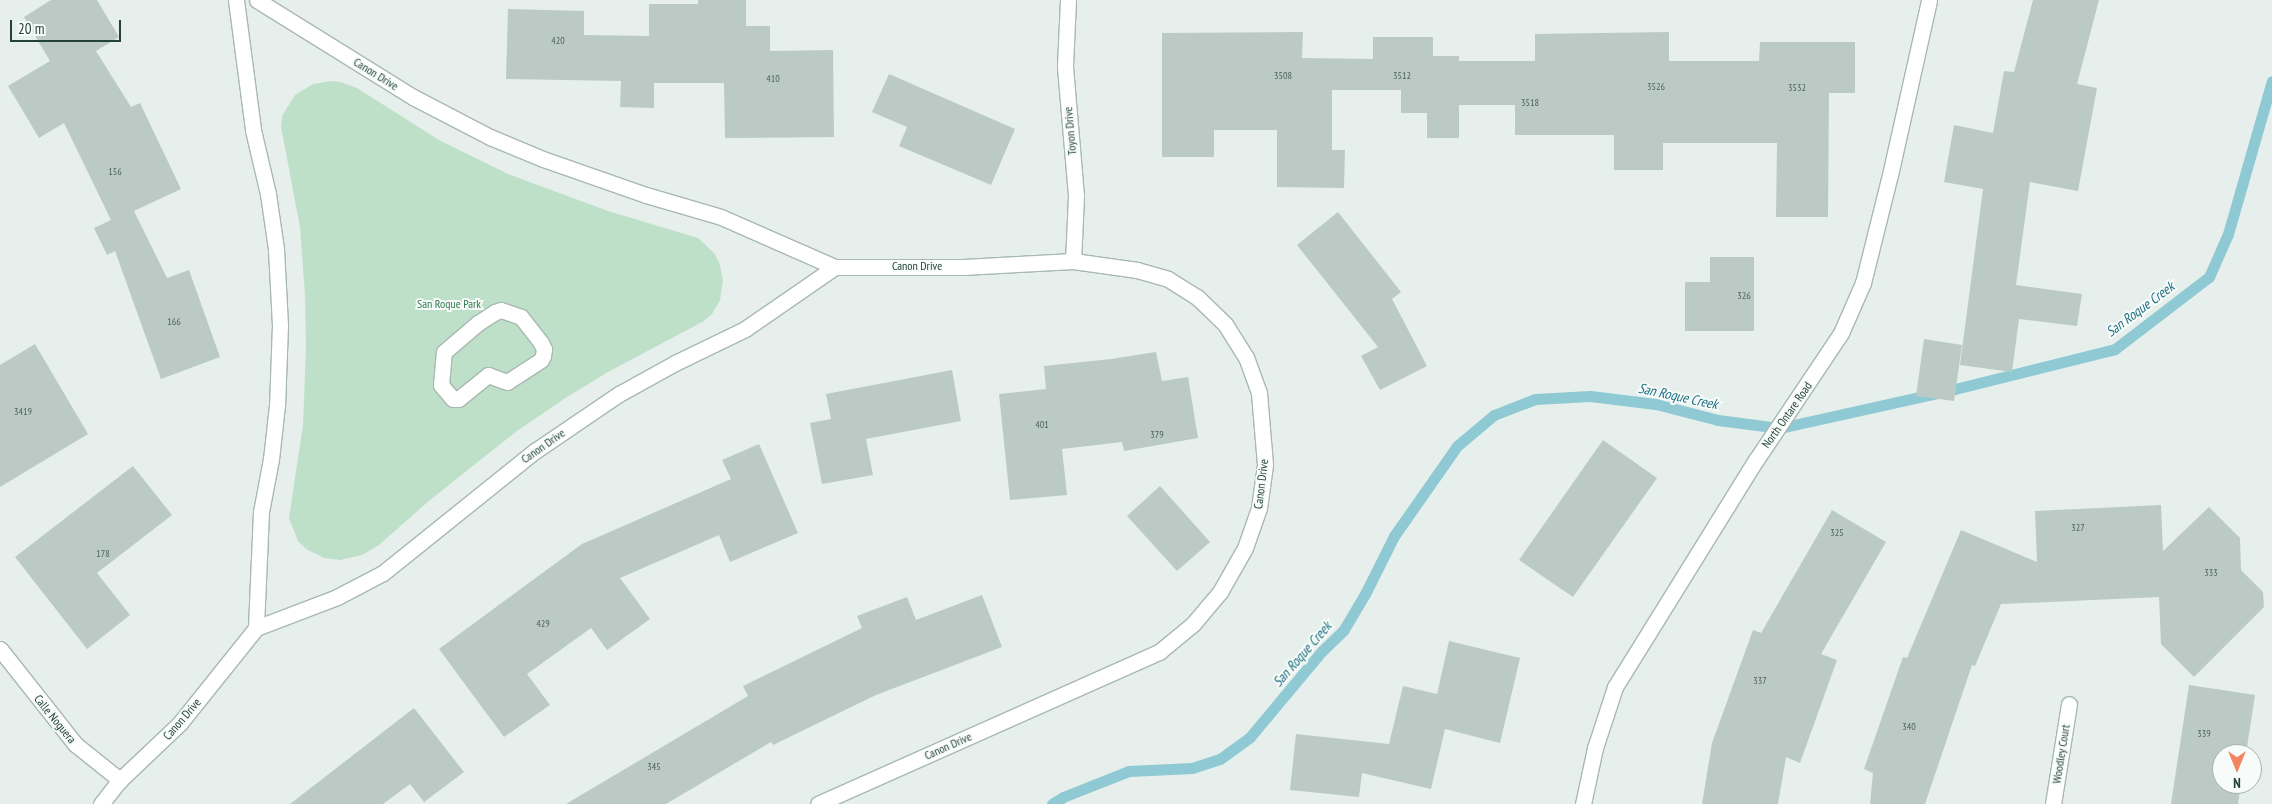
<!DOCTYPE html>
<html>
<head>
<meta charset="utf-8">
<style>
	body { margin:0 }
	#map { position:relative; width:2272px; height:804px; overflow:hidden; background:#e6efeb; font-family:"PT Sans Narrow",sans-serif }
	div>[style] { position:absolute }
	.green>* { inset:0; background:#bfe0c8 }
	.stream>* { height:11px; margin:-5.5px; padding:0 5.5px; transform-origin:5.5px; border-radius:5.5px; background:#8ec9d4 }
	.building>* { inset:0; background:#bbcac4 }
	.roads { filter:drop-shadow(1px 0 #a8b8b2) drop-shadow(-1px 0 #a8b8b2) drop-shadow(0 1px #a8b8b2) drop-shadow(0 -1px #a8b8b2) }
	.minor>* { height:15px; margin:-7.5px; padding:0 7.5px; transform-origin:7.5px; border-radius:7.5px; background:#fff }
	span { translate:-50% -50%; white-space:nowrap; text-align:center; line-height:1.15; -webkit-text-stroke:4px #f7fbf9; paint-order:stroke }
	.number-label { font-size:10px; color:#4a645c }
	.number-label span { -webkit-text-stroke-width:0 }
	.street-label { font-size:12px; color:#24423a }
	.park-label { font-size:12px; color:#2d7a4b }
	.water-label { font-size:14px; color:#1c6f80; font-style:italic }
	.north { position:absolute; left:2212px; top:744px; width:50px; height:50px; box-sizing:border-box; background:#f7fbf9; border:1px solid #a3b1ad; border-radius:50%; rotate:180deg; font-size:14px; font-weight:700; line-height:20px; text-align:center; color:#24423a }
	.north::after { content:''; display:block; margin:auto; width:18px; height:22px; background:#f4845f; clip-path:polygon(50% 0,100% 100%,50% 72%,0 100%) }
	.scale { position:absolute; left:10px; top:20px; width:111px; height:22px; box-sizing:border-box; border:2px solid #24423a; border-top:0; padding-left:6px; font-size:15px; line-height:18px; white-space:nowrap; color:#24423a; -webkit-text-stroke:4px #f7fbf9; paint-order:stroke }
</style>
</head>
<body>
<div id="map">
	<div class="green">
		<div style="clip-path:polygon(331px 81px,340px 82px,357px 88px,439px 140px,508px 174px,608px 211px,698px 238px,714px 253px,719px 262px,723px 280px,720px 300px,712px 314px,704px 321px,608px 372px,567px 397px,517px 431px,430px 500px,379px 545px,362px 555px,340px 560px,324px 558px,306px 549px,298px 541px,289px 518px,303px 425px,306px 348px,305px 295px,300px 227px,281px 127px,282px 116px,295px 95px,313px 84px)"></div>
	</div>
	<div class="stream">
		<div style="left:1052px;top:804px;width:13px;rotate:-32deg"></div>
		<div style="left:1063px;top:797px;width:71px;rotate:-21.5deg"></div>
		<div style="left:1129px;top:771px;width:63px;rotate:-2.7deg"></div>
		<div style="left:1192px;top:768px;width:29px;rotate:-18deg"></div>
		<div style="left:1220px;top:759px;width:37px;rotate:-36deg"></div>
		<div style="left:1250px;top:737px;width:112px;rotate:-50.1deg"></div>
		<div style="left:1322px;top:651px;width:29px;rotate:-44deg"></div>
		<div style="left:1343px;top:631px;width:43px;rotate:-59.3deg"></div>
		<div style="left:1365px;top:594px;width:65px;rotate:-63.4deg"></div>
		<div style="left:1394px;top:536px;width:110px;rotate:-55deg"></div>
		<div style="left:1457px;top:446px;width:48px;rotate:-40deg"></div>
		<div style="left:1494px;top:415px;width:44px;rotate:-21.3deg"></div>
		<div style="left:1535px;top:399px;width:55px;rotate:-3.1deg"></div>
		<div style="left:1590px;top:396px;width:66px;rotate:6.9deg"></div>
		<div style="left:1656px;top:404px;width:64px;rotate:14.5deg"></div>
		<div style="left:1718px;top:420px;width:63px;rotate:7.4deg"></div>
		<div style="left:1780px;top:428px;width:171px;rotate:-12.5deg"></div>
		<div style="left:1947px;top:391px;width:173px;rotate:-14deg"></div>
		<div style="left:2115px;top:349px;width:118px;rotate:-37.5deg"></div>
		<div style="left:2209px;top:277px;width:47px;rotate:-66.2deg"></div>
		<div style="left:2228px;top:234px;width:159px;rotate:-74deg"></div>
	</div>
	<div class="building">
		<div style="clip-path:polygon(51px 0,97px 0,119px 37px,96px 51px,131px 107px,140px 103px,181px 189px,134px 211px,167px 278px,189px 270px,220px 357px,161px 379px,115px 251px,107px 255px,94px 228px,111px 220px,64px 123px,39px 138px,8px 86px,50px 61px,24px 17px)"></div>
		<div style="clip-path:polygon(698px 0,746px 0,746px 26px,770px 26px,770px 51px,833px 50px,834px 137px,725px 138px,724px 83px,654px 83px,654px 108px,620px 107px,621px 81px,506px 79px,508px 9px,584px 11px,584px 35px,649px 36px,649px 4px,698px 4px)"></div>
		<div style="clip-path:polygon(2033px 0,2099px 0,2077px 84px,2097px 88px,2078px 191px,2030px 182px,2016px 285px,2082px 294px,2077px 326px,2019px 319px,2012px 372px,1960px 365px,1983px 189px,1944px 182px,1954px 125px,1993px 133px,2004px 71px,2014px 72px)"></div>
		<div style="clip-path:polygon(1303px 32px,1302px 58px,1373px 59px,1373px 37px,1433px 37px,1433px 56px,1459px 56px,1459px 61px,1535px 61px,1535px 34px,1669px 32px,1669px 61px,1759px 61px,1760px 42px,1855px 42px,1855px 93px,1829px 93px,1828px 217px,1776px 217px,1777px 143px,1663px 143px,1663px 170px,1614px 170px,1614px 135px,1515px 135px,1515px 105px,1459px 105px,1459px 138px,1427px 138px,1427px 113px,1401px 113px,1401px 90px,1332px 90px,1332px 150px,1345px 150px,1344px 188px,1277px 187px,1277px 130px,1214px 130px,1214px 157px,1162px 157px,1162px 33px)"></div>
		<div style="clip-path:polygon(889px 74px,1015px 129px,991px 185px,899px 146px,907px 127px,872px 112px)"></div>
		<div style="clip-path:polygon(1338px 212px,1401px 292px,1392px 299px,1427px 366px,1380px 390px,1361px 356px,1378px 347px,1297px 245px)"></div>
		<div style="clip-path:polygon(1710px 257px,1754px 257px,1754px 331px,1685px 331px,1685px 282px,1710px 282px)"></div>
		<div style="clip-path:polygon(1924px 339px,1962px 345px,1954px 401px,1916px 396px)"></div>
		<div style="clip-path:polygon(35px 344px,88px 434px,0 487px,0 365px)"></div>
		<div style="clip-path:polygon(1156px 352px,1162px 381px,1188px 377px,1198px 438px,1124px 451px,1122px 442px,1062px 449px,1067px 495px,1010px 500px,999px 394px,1046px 389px,1044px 366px,1111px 359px)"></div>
		<div style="clip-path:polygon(952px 370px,961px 421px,866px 439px,873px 475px,822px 484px,810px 423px,831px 419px,826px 394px)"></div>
		<div style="clip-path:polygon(1603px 440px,1657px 478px,1573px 597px,1519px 560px)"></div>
		<div style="clip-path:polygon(759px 444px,798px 533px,730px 562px,719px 535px,620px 578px,650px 619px,607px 650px,591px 628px,527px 674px,550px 705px,504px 737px,439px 649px,582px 544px,731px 479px,722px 460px)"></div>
		<div style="clip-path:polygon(133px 466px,172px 515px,97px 573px,130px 615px,87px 649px,15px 557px)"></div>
		<div style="clip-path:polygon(1160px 486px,1210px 542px,1177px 571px,1127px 516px)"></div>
		<div style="clip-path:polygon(2161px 505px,2163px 551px,2209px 507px,2240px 538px,2241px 570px,2263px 592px,2264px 607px,2194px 677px,2161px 644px,2159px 597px,2001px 604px,1975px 666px,1972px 665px,1925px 804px,1870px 804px,1873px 773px,1864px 769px,1903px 657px,1907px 658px,1961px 530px,2037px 562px,2035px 511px)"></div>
		<div style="clip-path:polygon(1832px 510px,1886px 542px,1821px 654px,1837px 660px,1800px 763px,1786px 757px,1778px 804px,1702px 804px,1712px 743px,1753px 630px,1761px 633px)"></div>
		<div style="clip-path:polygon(982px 595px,1002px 647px,876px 695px,773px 745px,771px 742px,666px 804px,566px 804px,748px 696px,743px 686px,862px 628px,857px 616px,907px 597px,916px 620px)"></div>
		<div style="clip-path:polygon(1449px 641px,1520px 658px,1500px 743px,1445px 729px,1431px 789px,1362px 773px,1359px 797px,1290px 790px,1296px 734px,1389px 744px,1403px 686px,1437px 694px)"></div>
		<div style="clip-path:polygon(2189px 685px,2255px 695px,2246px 754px,2222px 754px,2222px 784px,2241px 784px,2238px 804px,2171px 804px)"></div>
		<div style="clip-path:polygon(414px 708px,464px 772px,424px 802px,410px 784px,383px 804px,290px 804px)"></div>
	</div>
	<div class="roads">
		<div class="minor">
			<div style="left:236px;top:0;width:131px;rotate:82.5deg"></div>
			<div style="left:253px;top:130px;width:66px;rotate:76.8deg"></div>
			<div style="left:268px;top:194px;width:56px;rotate:81.7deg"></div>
			<div style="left:276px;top:249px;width:76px;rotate:87deg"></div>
			<div style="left:280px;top:325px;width:80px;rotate:92.1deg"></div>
			<div style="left:277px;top:405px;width:54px;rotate:96.3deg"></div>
			<div style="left:271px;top:459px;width:54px;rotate:100.7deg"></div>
			<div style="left:261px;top:512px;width:116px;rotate:92.5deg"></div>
			<div style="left:257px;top:0;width:184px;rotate:31.9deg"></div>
			<div style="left:413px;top:97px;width:87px;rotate:27.5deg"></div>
			<div style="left:490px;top:137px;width:57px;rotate:22.5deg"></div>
			<div style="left:543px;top:159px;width:109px;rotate:19.3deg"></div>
			<div style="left:646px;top:195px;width:78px;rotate:16.3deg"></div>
			<div style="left:721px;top:217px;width:124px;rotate:23.7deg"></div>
			<div style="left:835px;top:267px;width:128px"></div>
			<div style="left:963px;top:267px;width:110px;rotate:-3.1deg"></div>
			<div style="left:1073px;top:261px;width:65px;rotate:8deg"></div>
			<div style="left:1137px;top:270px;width:32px;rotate:16deg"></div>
			<div style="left:1168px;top:279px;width:34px;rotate:32deg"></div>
			<div style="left:1197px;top:297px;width:39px;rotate:44deg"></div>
			<div style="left:1225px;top:324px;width:39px;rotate:58deg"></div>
			<div style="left:1246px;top:357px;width:38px;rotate:70deg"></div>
			<div style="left:1259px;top:393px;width:72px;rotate:85.2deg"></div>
			<div style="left:1265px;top:465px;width:43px;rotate:97.9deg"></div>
			<div style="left:1259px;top:508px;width:42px;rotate:109.3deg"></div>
			<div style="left:1245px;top:548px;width:51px;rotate:119.6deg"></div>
			<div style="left:1220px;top:592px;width:42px;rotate:130.2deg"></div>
			<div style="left:1193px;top:624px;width:44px;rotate:140.5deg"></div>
			<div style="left:1159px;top:652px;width:373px;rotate:156deg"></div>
			<div style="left:1068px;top:0;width:67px;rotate:92.6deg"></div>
			<div style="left:1065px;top:67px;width:129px;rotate:85.1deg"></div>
			<div style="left:1076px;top:196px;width:65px;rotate:92.6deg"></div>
			<div style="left:501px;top:310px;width:21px;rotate:19deg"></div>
			<div style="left:521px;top:317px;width:33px;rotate:52deg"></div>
			<div style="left:541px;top:343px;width:7px;rotate:63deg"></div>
			<div style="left:544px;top:349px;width:7px;rotate:98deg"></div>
			<div style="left:543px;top:356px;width:4px;rotate:117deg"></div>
			<div style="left:541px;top:360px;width:40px;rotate:147.1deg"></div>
			<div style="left:507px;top:382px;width:20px;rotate:-160deg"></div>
			<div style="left:488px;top:375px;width:38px;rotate:141deg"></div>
			<div style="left:458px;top:399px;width:5px;rotate:180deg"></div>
			<div style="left:453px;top:399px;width:18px;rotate:-131deg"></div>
			<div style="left:441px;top:385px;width:33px;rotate:-85deg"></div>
			<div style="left:444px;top:352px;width:45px;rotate:-40.5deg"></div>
			<div style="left:478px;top:323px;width:20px;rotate:-33deg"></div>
			<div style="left:495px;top:312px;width:6px;rotate:-18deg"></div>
			<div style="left:0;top:649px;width:121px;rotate:51.7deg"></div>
			<div style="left:75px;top:744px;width:58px;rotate:38.7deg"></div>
			<div style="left:101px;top:804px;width:31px;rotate:-52deg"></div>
			<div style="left:120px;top:780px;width:83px;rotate:-43.5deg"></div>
			<div style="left:180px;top:723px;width:122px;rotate:-51.3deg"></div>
			<div style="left:256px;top:628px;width:87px;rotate:-20.9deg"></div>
			<div style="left:337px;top:597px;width:52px;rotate:-27.6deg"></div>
			<div style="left:383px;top:573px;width:195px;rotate:-38.8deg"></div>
			<div style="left:535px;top:451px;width:102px;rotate:-34.2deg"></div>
			<div style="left:619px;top:394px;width:64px;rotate:-29deg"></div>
			<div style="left:675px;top:363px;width:78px;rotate:-25.9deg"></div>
			<div style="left:745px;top:329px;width:109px;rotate:-34.6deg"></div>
			<div style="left:1583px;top:804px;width:57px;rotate:-77.9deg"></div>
			<div style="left:1595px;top:748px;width:64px;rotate:-71.8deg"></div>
			<div style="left:1615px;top:687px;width:267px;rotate:-58.2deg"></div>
			<div style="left:1756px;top:460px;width:153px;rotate:-56.2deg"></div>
			<div style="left:1841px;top:333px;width:55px;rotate:-66.3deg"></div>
			<div style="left:1863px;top:283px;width:111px;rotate:-76deg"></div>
			<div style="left:1890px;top:175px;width:179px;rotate:-77.4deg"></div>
			<div style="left:2053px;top:804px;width:101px;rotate:-80.9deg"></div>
		</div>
	</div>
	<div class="number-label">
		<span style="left:558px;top:41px">420</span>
		<span style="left:1283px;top:76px">3508</span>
		<span style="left:1402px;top:76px">3512</span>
		<span style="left:773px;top:79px">410</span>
		<span style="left:1656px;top:87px">3526</span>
		<span style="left:1797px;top:88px">3532</span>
		<span style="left:1530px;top:103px">3518</span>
		<span style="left:115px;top:172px">156</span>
		<span style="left:1744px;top:296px">326</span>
		<span style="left:174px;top:322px">166</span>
		<span style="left:23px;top:412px">3419</span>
		<span style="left:1042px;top:425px">401</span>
		<span style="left:1157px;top:435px">379</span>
		<span style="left:2078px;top:528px">327</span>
		<span style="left:1837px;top:533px">325</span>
		<span style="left:103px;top:554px">178</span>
		<span style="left:2211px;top:573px">333</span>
		<span style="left:543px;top:624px">429</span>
		<span style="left:1760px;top:681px">337</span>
		<span style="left:1909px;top:727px">340</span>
		<span style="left:2204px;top:734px">339</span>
		<span style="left:654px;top:767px">345</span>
	</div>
	<div class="street-label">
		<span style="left:376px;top:74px;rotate:32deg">Canon Drive</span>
		<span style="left:1070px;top:131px;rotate:-95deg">Toyon Drive</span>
		<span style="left:917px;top:266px">Canon Drive</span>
		<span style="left:1787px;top:415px;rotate:-55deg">North Ontare Road</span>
		<span style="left:543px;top:446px;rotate:-35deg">Canon Drive</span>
		<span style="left:1261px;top:484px;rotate:-83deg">Canon Drive</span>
		<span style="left:55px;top:719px;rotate:51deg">Calle Noguera</span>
		<span style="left:182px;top:719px;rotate:-49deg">Canon Drive</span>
		<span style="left:948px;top:746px;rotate:-24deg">Canon Drive</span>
		<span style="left:2061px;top:754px;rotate:-81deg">Woodley Court</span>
	</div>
	<div class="park-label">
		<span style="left:449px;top:304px">San Roque Park</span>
	</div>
	<div class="water-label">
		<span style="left:2140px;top:309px;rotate:-37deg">San Roque Creek</span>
		<span style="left:1678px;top:396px;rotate:12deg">San Roque Creek</span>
		<span style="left:1302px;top:654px;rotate:-49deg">San Roque Creek</span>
	</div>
	<div class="north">N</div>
	<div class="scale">20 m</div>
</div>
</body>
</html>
